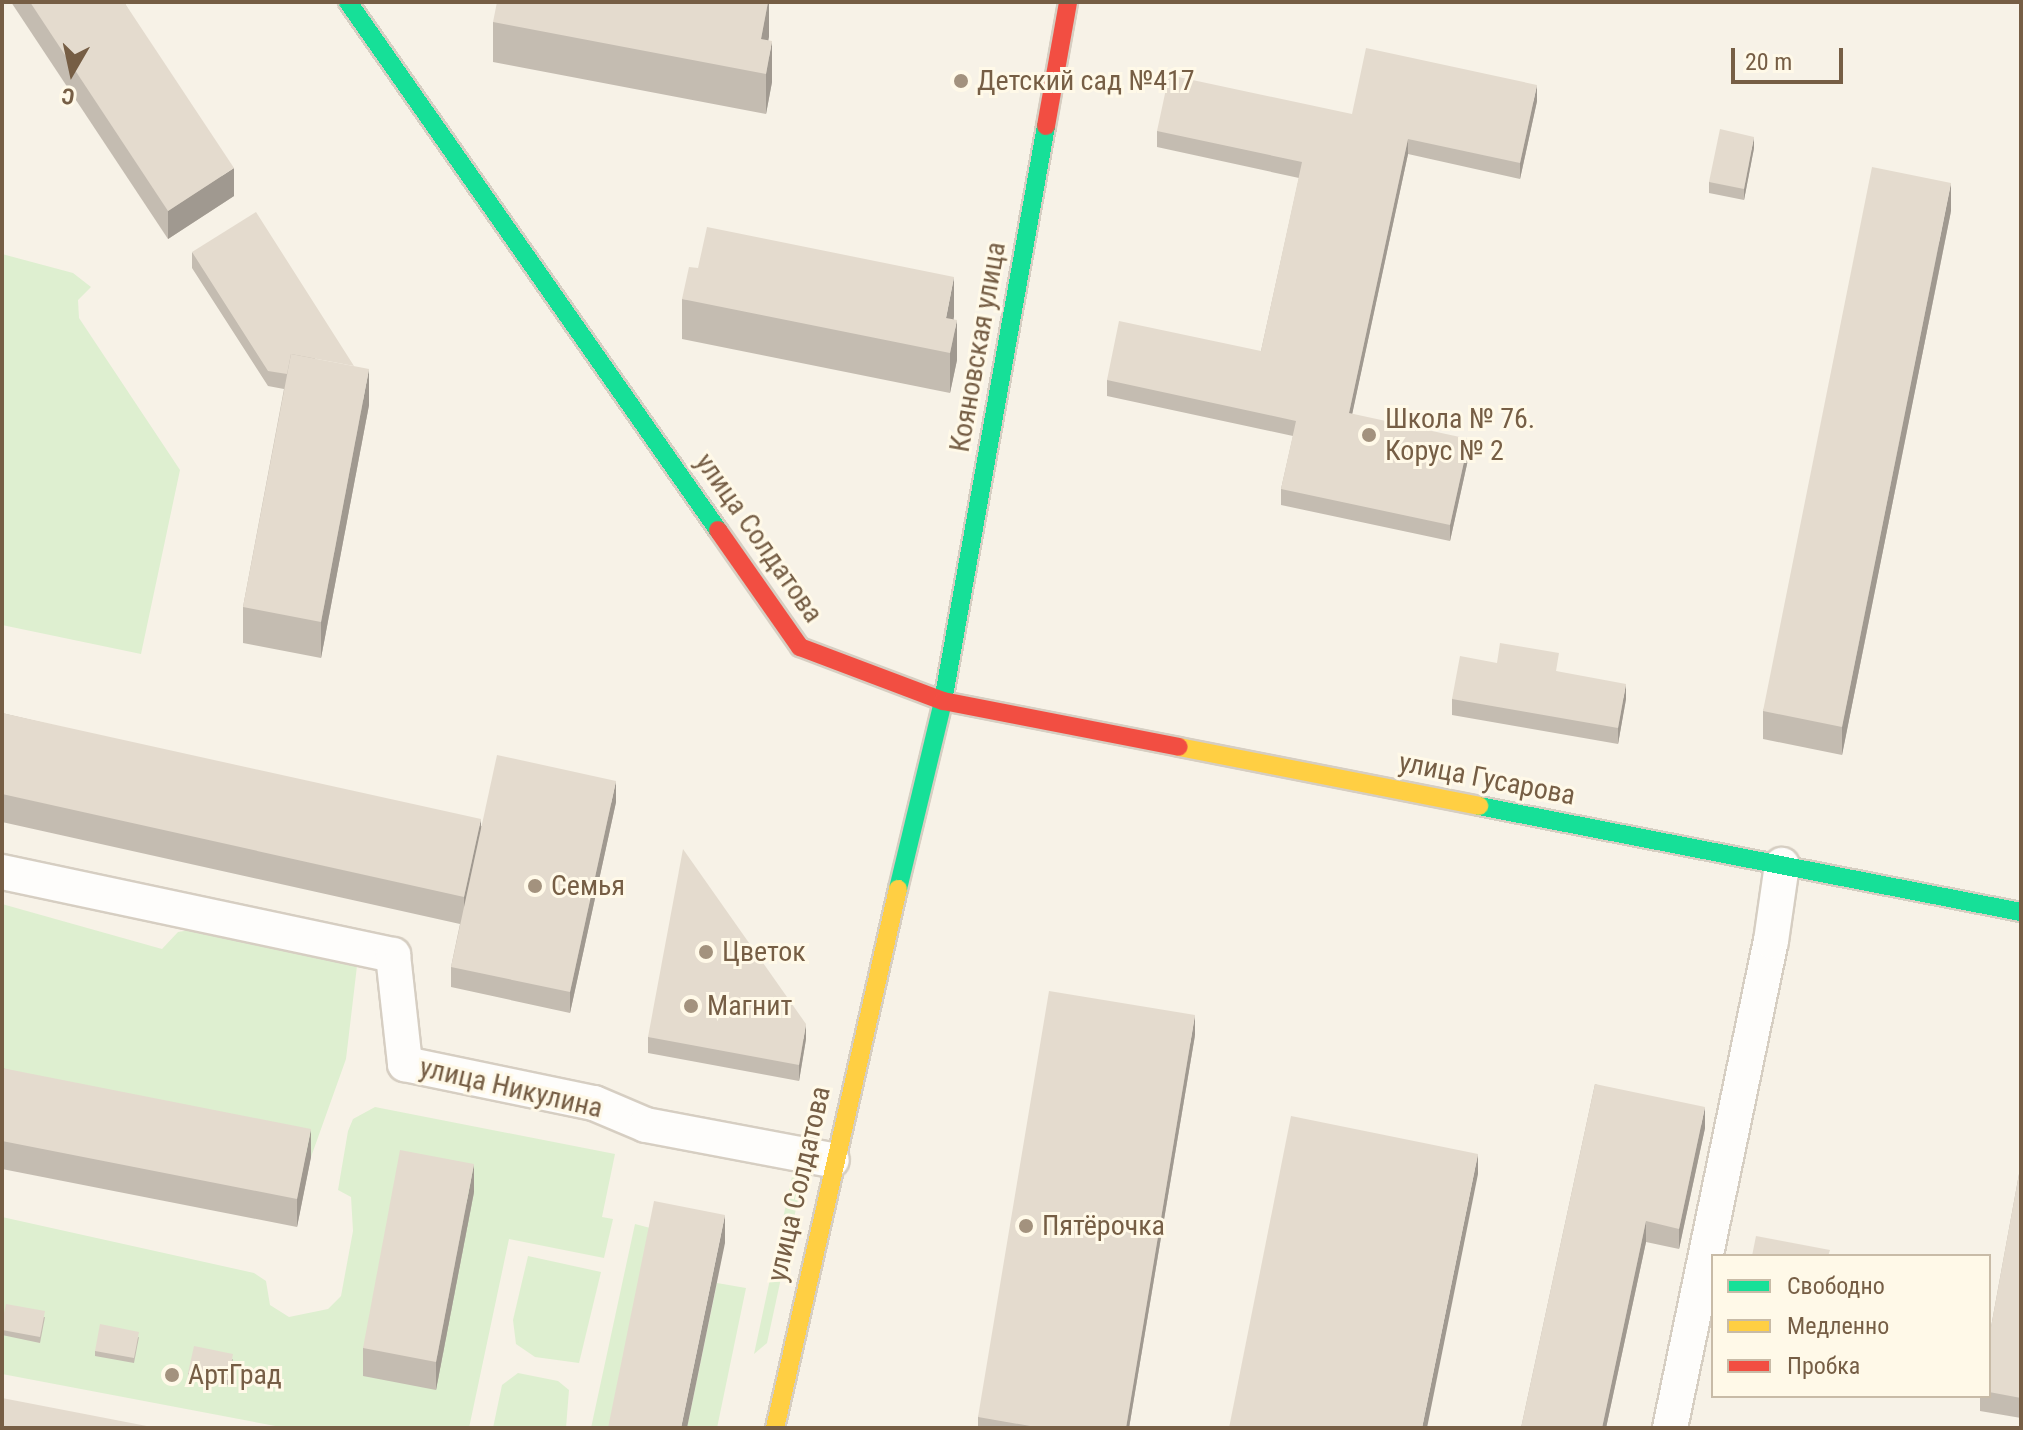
<!DOCTYPE html>
<html>
<head>
<meta charset="utf-8">
<style>
	body { margin:0 }
	#map { position:relative; width:2023px; height:1430px; overflow:hidden; background:#f7f2e7; font-family:"Roboto Condensed",sans-serif }
	div>[style] { position:absolute }
	.green>* { inset:0; background:#deefd0 }
	.roads { filter:drop-shadow(2px 0 #d6cec2) drop-shadow(-2px 0 #d6cec2) drop-shadow(0 2px #d6cec2) drop-shadow(0 -2px #d6cec2) }
	.street>* { height:34px; margin:-17px; padding:0 17px; transform-origin:17px; border-radius:17px; background:#fefdfb }
	.fast>* { height:18px; margin:-9px; padding:0 9px; transform-origin:9px; border-radius:9px; background:#16e098 }
	.slow>* { height:18px; margin:-9px; padding:0 9px; transform-origin:9px; border-radius:9px; background:#ffcf43 }
	.jam>* { height:18px; margin:-9px; padding:0 9px; transform-origin:9px; border-radius:9px; background:#f24e42 }
	.wall>* { inset:0; background:#c4bcb1 }
	.shaded-wall>* { inset:0; background:#a09990 }
	.building>* { inset:0; background:#e4dbce }
	.dots>* { width:22px; height:22px; translate:-50% -50%; box-sizing:border-box; border:4px solid #fff9e8; border-radius:50% }
	span { translate:-50% -50%; white-space:nowrap; text-align:center; line-height:1.15; -webkit-text-stroke:6px #fff9e8; paint-order:stroke }
	.poi-label { font-size:28px; color:#765e45 }
	.left { translate:0 -50%; text-align:left }
	.street-label { font-size:28px; color:#765e45 }
	.frame { position:absolute; inset:0; border:4px solid #765e45; pointer-events:none }
	.legend { position:absolute; left:1711px; top:1254px; width:280px; height:144px; box-sizing:border-box; background:#fff9e8; border:2px solid #c8bba7; margin:0; padding:10px 14px; list-style:none; font-size:24px; color:#765e45 }
	.legend li { display:flex; align-items:center; gap:16px; height:40px }
	.legend b { width:40px; border:2px solid #c8bba7 }
	.north { position:absolute; left:32px; top:32px; width:80px; height:80px; -webkit-text-stroke:6px #fff9e8; paint-order:stroke; rotate:189deg; font-size:22px; font-weight:700; line-height:32px; text-align:center; color:#765e45 }
	.north::after { content:''; display:block; margin:auto; width:28px; height:36px; background:#765e45; clip-path:polygon(50% 0,100% 100%,50% 72%,0 100%) }
	.scale { position:absolute; left:1731px; top:48px; width:112px; height:36px; box-sizing:border-box; border:4px solid #765e45; border-top:0; padding-left:10px; font-size:24px; line-height:28px; white-space:nowrap; color:#765e45; -webkit-text-stroke:6px #fff9e8; paint-order:stroke }
</style>
</head>
<body>
<div id="map">
	<div class="green">
		<div style="clip-path:polygon(2px 254px,73px 273px,91px 287px,78px 300px,79px 318px,180px 470px,141px 654px,2px 625px)"></div>
		<div style="clip-path:polygon(2px 904px,162px 949px,178px 932px,202px 928px,292px 943px,357px 966px,346px 1059px,311px 1157px,2px 1096px)"></div>
		<div style="clip-path:polygon(375px 1107px,615px 1154px,602px 1217px,613px 1219px,604px 1258px,509px 1239px,469px 1428px,286px 1428px,2px 1374px,2px 1217px,254px 1273px,266px 1281px,270px 1305px,289px 1317px,328px 1309px,341px 1296px,353px 1231px,351px 1197px,338px 1190px,348px 1131px,353px 1119px)"></div>
		<div style="clip-path:polygon(794px 1167px,805px 1167px,767px 1343px,754px 1354px)"></div>
		<div style="clip-path:polygon(635px 1224px,654px 1229px,614px 1428px,591px 1428px)"></div>
		<div style="clip-path:polygon(528px 1256px,601px 1272px,579px 1363px,535px 1357px,516px 1344px,513px 1320px)"></div>
		<div style="clip-path:polygon(717px 1283px,746px 1288px,717px 1428px,687px 1428px)"></div>
		<div style="clip-path:polygon(518px 1373px,558px 1381px,569px 1390px,566px 1428px,493px 1428px,502px 1385px)"></div>
	</div>
	<div class="roads">
		<div class="street">
			<div style="left:2px;top:872px;width:400px;rotate:12deg"></div>
			<div style="left:393px;top:955px;width:110px;rotate:83.7deg"></div>
			<div style="left:405px;top:1064px;width:193px;rotate:11.7deg"></div>
			<div style="left:594px;top:1103px;width:56px;rotate:22.9deg"></div>
			<div style="left:646px;top:1125px;width:189px;rotate:10.7deg"></div>
			<div style="left:1670px;top:1428px;width:497px;rotate:-78.3deg"></div>
			<div style="left:1771px;top:941px;width:77px;rotate:-81.8deg"></div>
		</div>
		<div class="fast">
			<div style="left:348px;top:2px;width:645px;rotate:54.98deg"></div>
			<div style="left:1479px;top:806px;width:552px;rotate:11.07deg"></div>
			<div style="left:898px;top:889px;width:193px;rotate:-76.5deg"></div>
			<div style="left:943px;top:701px;width:584px;rotate:-79.84deg"></div>
		</div>
		<div class="slow">
			<div style="left:1179px;top:747px;width:306px;rotate:11.1deg"></div>
			<div style="left:775px;top:1428px;width:553px;rotate:-77.15deg"></div>
		</div>
		<div class="jam">
			<div style="left:1046px;top:126px;width:126px;rotate:-79.9deg"></div>
			<div style="left:718px;top:530px;width:143px;rotate:55deg"></div>
			<div style="left:800px;top:647px;width:153px;rotate:20.7deg"></div>
			<div style="left:943px;top:701px;width:240px;rotate:11deg"></div>
		</div>
	</div>
	<div class="wall">
		<div style="clip-path:polygon(11px 2px,124px 2px,234px 196px,168px 239px)"></div>
		<div style="clip-path:polygon(769px 2px,768px 40px,772px 82px,766px 114px,493px 62px,493px 22px)"></div>
		<div style="clip-path:polygon(1537px 101px,1520px 179px,1408px 154px,1352px 414px,1469px 455px,1450px 541px,1281px 505px,1281px 489px,1293px 436px,1107px 396px,1107px 380px,1261px 351px,1299px 178px,1157px 147px,1157px 131px,1352px 114px)"></div>
		<div style="clip-path:polygon(1754px 148px,1744px 200px,1709px 193px,1709px 182px)"></div>
		<div style="clip-path:polygon(1951px 211px,1842px 755px,1763px 739px,1763px 711px)"></div>
		<div style="clip-path:polygon(192px 252px,369px 405px,321px 658px,243px 643px,243px 607px,284px 389px,268px 386px,192px 268px)"></div>
		<div style="clip-path:polygon(682px 299px,954px 319px,957px 360px,950px 393px,682px 339px)"></div>
		<div style="clip-path:polygon(1497px 663px,1558px 672px,1626px 699px,1618px 744px,1452px 715px,1452px 699px)"></div>
		<div style="clip-path:polygon(2px 713px,481px 826px,616px 802px,570px 1013px,451px 987px,451px 967px,460px 924px,2px 822px)"></div>
		<div style="clip-path:polygon(1195px 1035px,1129px 1428px,978px 1428px,978px 1417px)"></div>
		<div style="clip-path:polygon(648px 1037px,806px 1039px,799px 1081px,648px 1053px)"></div>
		<div style="clip-path:polygon(2px 1068px,311px 1157px,297px 1227px,2px 1169px)"></div>
		<div style="clip-path:polygon(1595px 1084px,1705px 1128px,1679px 1249px,1646px 1242px,1606px 1428px,1521px 1428px)"></div>
		<div style="clip-path:polygon(2021px 1163px,2021px 1418px,1980px 1411px,1980px 1396px,1989px 1396px,1989px 1338px)"></div>
		<div style="clip-path:polygon(474px 1192px,436px 1390px,363px 1376px,363px 1348px)"></div>
		<div style="clip-path:polygon(45px 1317px,40px 1343px,2px 1335px,2px 1322px)"></div>
		<div style="clip-path:polygon(139px 1337px,134px 1363px,95px 1356px,95px 1351px)"></div>
		<div style="clip-path:polygon(233px 1359px,228px 1385px,188px 1378px,188px 1373px)"></div>
	</div>
	<div class="shaded-wall">
		<div style="clip-path:polygon(768px 2px,769px 2px,769px 37px,762px 73px,761px 39px)"></div>
		<div style="clip-path:polygon(772px 41px,772px 82px,766px 114px,766px 74px)"></div>
		<div style="clip-path:polygon(1537px 85px,1537px 101px,1520px 179px,1520px 163px)"></div>
		<div style="clip-path:polygon(1754px 137px,1754px 148px,1744px 200px,1744px 189px)"></div>
		<div style="clip-path:polygon(1408px 139px,1408px 154px,1349px 429px,1349px 413px)"></div>
		<div style="clip-path:polygon(234px 168px,234px 196px,168px 239px,168px 211px)"></div>
		<div style="clip-path:polygon(1951px 183px,1951px 211px,1842px 755px,1842px 727px)"></div>
		<div style="clip-path:polygon(954px 277px,954px 317px,947px 352px,946px 318px)"></div>
		<div style="clip-path:polygon(957px 320px,957px 360px,950px 393px,950px 353px)"></div>
		<div style="clip-path:polygon(369px 369px,369px 405px,321px 658px,321px 622px)"></div>
		<div style="clip-path:polygon(1469px 439px,1469px 455px,1450px 541px,1450px 525px)"></div>
		<div style="clip-path:polygon(1626px 684px,1626px 699px,1618px 744px,1618px 728px)"></div>
		<div style="clip-path:polygon(616px 781px,616px 802px,570px 1013px,570px 992px)"></div>
		<div style="clip-path:polygon(481px 819px,481px 847px,464px 925px,464px 897px)"></div>
		<div style="clip-path:polygon(1195px 1015px,1195px 1035px,1129px 1428px,1126px 1428px)"></div>
		<div style="clip-path:polygon(806px 1024px,806px 1039px,799px 1081px,799px 1065px)"></div>
		<div style="clip-path:polygon(1705px 1107px,1705px 1128px,1679px 1249px,1679px 1229px)"></div>
		<div style="clip-path:polygon(311px 1129px,311px 1157px,297px 1227px,297px 1199px)"></div>
		<div style="clip-path:polygon(1478px 1154px,1478px 1174px,1427px 1428px,1422px 1428px)"></div>
		<div style="clip-path:polygon(474px 1164px,474px 1192px,436px 1390px,436px 1362px)"></div>
		<div style="clip-path:polygon(725px 1215px,725px 1243px,687px 1428px,681px 1428px)"></div>
		<div style="clip-path:polygon(1646px 1221px,1646px 1242px,1606px 1428px,1602px 1428px)"></div>
	</div>
	<div class="building">
		<div style="clip-path:polygon(30px 2px,124px 2px,234px 168px,168px 211px)"></div>
		<div style="clip-path:polygon(497px 2px,768px 2px,761px 39px,772px 41px,766px 74px,493px 22px)"></div>
		<div style="clip-path:polygon(1366px 48px,1537px 85px,1520px 163px,1408px 139px,1349px 413px,1469px 439px,1450px 525px,1281px 489px,1296px 421px,1107px 380px,1119px 321px,1261px 351px,1302px 162px,1157px 131px,1169px 75px,1352px 114px)"></div>
		<div style="clip-path:polygon(1720px 129px,1754px 137px,1744px 189px,1709px 182px)"></div>
		<div style="clip-path:polygon(1872px 167px,1951px 183px,1842px 727px,1763px 711px)"></div>
		<div style="clip-path:polygon(256px 212px,354px 366px,291px 354px,287px 374px,268px 371px,192px 252px)"></div>
		<div style="clip-path:polygon(707px 227px,954px 277px,946px 318px,957px 320px,950px 353px,682px 299px,689px 267px,698px 268px)"></div>
		<div style="clip-path:polygon(291px 354px,369px 369px,321px 622px,243px 607px)"></div>
		<div style="clip-path:polygon(1500px 643px,1559px 653px,1556px 671px,1626px 684px,1618px 728px,1452px 699px,1460px 656px,1497px 663px)"></div>
		<div style="clip-path:polygon(2px 713px,481px 819px,464px 897px,2px 794px)"></div>
		<div style="clip-path:polygon(497px 755px,616px 781px,570px 992px,451px 967px)"></div>
		<div style="clip-path:polygon(683px 849px,806px 1024px,799px 1065px,648px 1037px)"></div>
		<div style="clip-path:polygon(1049px 991px,1195px 1015px,1126px 1428px,1036px 1428px,1036px 1427px,978px 1417px)"></div>
		<div style="clip-path:polygon(2px 1068px,311px 1129px,297px 1199px,2px 1141px)"></div>
		<div style="clip-path:polygon(1595px 1084px,1705px 1107px,1679px 1229px,1646px 1221px,1602px 1428px,1521px 1428px)"></div>
		<div style="clip-path:polygon(1291px 1116px,1478px 1154px,1422px 1428px,1229px 1428px)"></div>
		<div style="clip-path:polygon(400px 1150px,474px 1164px,436px 1362px,363px 1348px)"></div>
		<div style="clip-path:polygon(2021px 1163px,2021px 1398px,1989px 1392px,1989px 1338px)"></div>
		<div style="clip-path:polygon(654px 1201px,725px 1215px,681px 1428px,608px 1428px)"></div>
		<div style="clip-path:polygon(1756px 1236px,1830px 1250px,1828px 1256px,1752px 1256px)"></div>
		<div style="clip-path:polygon(6px 1304px,45px 1311px,40px 1337px,2px 1330px,2px 1322px)"></div>
		<div style="clip-path:polygon(100px 1324px,139px 1332px,134px 1358px,95px 1351px)"></div>
		<div style="clip-path:polygon(194px 1346px,233px 1354px,228px 1380px,188px 1373px)"></div>
		<div style="clip-path:polygon(2px 1398px,157px 1428px,2px 1428px)"></div>
	</div>
	<div class="dots">
		<div style="left:961px;top:81px;background:#a3927e"></div>
		<div style="left:1369px;top:435px;background:#a3927e"></div>
		<div style="left:535px;top:886px;background:#a3927e"></div>
		<div style="left:706px;top:952px;background:#a3927e"></div>
		<div style="left:691px;top:1006px;background:#a3927e"></div>
		<div style="left:1026px;top:1226px;background:#a3927e"></div>
		<div style="left:172px;top:1375px;background:#a3927e"></div>
	</div>
	<div class="poi-label">
		<span class="left" style="left:977px;top:81px">Детский сад №417</span>
		<span class="left" style="left:1385px;top:435px">Школа № 76.<br>Корус № 2</span>
		<span class="left" style="left:551px;top:886px">Семья</span>
		<span class="left" style="left:722px;top:952px">Цветок</span>
		<span class="left" style="left:707px;top:1006px">Магнит</span>
		<span class="left" style="left:1042px;top:1226px">Пятёрочка</span>
		<span class="left" style="left:188px;top:1375px">АртГрад</span>
	</div>
	<div class="street-label">
		<span style="left:978px;top:347px;rotate:-80deg">Кояновская улица</span>
		<span style="left:759px;top:538px;rotate:55deg">улица Солдатова</span>
		<span style="left:1487px;top:779px;rotate:11deg">улица Гусарова</span>
		<span style="left:511px;top:1088px;rotate:13deg">улица Никулина</span>
		<span style="left:799px;top:1184px;rotate:-77deg">улица Солдатова</span>
	</div>
	<div class="frame"></div>
	<ul class="legend">
	<li><b style="height:10px;background:#16e098"></b>Свободно</li>
	<li><b style="height:10px;background:#ffcf43"></b>Медленно</li>
	<li><b style="height:10px;background:#f24e42"></b>Пробка</li>
	</ul>
	<div class="north">С</div>
	<div class="scale">20 m</div>
</div>
</body>
</html>
